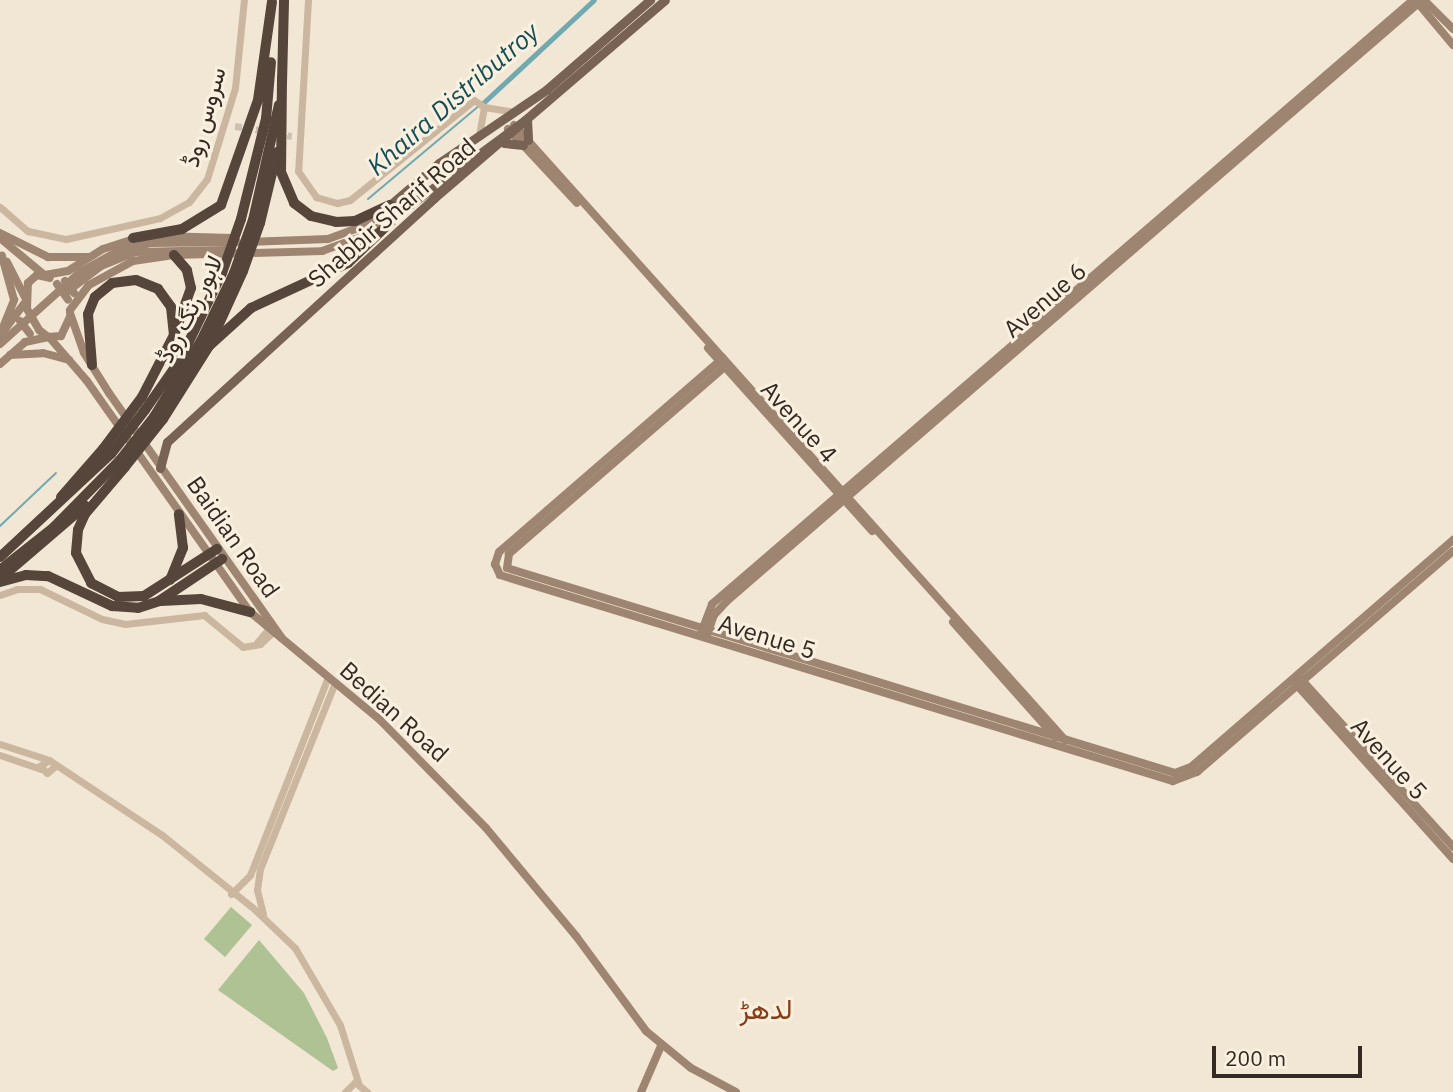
<!DOCTYPE html>
<html>
<head>
<meta charset="utf-8">
<style>
	body { margin:0 }
	#map { position:relative; width:1453px; height:1092px; overflow:hidden; background:#f2e6d4; font-family:"IBM Plex Sans",Vazirmatn,sans-serif }
	div>[style] { position:absolute }
	.green>* { inset:0; background:#aec293 }
	.stream>* { height:2px; margin:-1px; padding:0 1px; transform-origin:1px; border-radius:1px; background:#71a9b1 }
	.canal>* { height:5px; margin:-2.5px; padding:0 2.5px; transform-origin:2.5px; border-radius:2.5px; background:#71a9b1 }
	.tertiary-tunnel>* { height:7px; margin-top:-3.5px; transform-origin:0; background:repeating-linear-gradient(90deg,#ccc0b1 0 7px,transparent 0 10.5px) }
	.tertiary>* { height:7px; margin:-3.5px; padding:0 3.5px; transform-origin:3.5px; border-radius:3.5px; background:#cbb79f }
	.secondary>* { height:8px; margin:-4px; padding:0 4px; transform-origin:4px; border-radius:4px; background:#9e8571 }
	.primary>* { height:9px; margin:-4.5px; padding:0 4.5px; transform-origin:4.5px; border-radius:4.5px; background:#776253 }
	.motorway>* { height:10px; margin:-5px; padding:0 5px; transform-origin:5px; border-radius:5px; background:#55453a }
	.secondary-bridge>* { height:8px; margin:-4px; padding:0 4px; transform-origin:4px; border-radius:4px; background:#9e8571 }
	.motorway-bridge>* { height:10px; margin:-5px; padding:0 5px; transform-origin:5px; border-radius:5px; background:#55453a }
	span { translate:-50% -50%; white-space:nowrap; text-align:center; line-height:1.15; -webkit-text-stroke:6px #faf0e0; paint-order:stroke }
	.street-label { font-size:24px; color:#342a23 }
	.water-label { font-size:26px; color:#164e58; font-style:italic }
	.quarter-label { font-size:28px; color:#893b16 }
	.scale { position:absolute; left:1212px; top:1046px; width:150px; height:32px; box-sizing:border-box; border:4px solid #342a23; border-top:0; padding-left:9px; font-size:21px; line-height:24px; white-space:nowrap; color:#342a23; -webkit-text-stroke:5px #faf0e0; paint-order:stroke }
</style>
</head>
<body>
<div id="map">
	<div class="green">
		<div style="clip-path:polygon(231px 907px,252px 925px,225px 957px,204px 939px)"></div>
		<div style="clip-path:polygon(259px 940px,304px 993px,327px 1038px,338px 1068px,333px 1071px,218px 990px)"></div>
	</div>
	<div class="stream">
		<div style="left:368px;top:199px;width:145px;rotate:-40deg"></div>
		<div style="left:0;top:526px;width:77px;rotate:-43.4deg"></div>
	</div>
	<div class="canal">
		<div style="left:483px;top:103px;width:151px;rotate:-42.9deg"></div>
	</div>
	<div class="tertiary-tunnel">
		<div style="left:235px;top:126px;width:30px;rotate:9deg"></div>
		<div style="left:277px;top:134px;width:15px;rotate:8deg"></div>
	</div>
	<div class="tertiary">
		<div style="left:308px;top:0;width:171px;rotate:93.3deg"></div>
		<div style="left:298px;top:171px;width:32px;rotate:55deg"></div>
		<div style="left:316px;top:197px;width:22px;rotate:16deg"></div>
		<div style="left:337px;top:203px;width:13px;rotate:-13deg"></div>
		<div style="left:350px;top:200px;width:159px;rotate:-38.9deg"></div>
		<div style="left:474px;top:100px;width:12px;rotate:35deg"></div>
		<div style="left:484px;top:107px;width:28px;rotate:100deg"></div>
		<div style="left:484px;top:107px;width:30px;rotate:9deg"></div>
		<div style="left:0;top:207px;width:37px;rotate:41deg"></div>
		<div style="left:28px;top:231px;width:39px;rotate:12deg"></div>
		<div style="left:66px;top:239px;width:96px;rotate:-12.6deg"></div>
		<div style="left:160px;top:218px;width:33px;rotate:-29deg"></div>
		<div style="left:189px;top:202px;width:29px;rotate:-52deg"></div>
		<div style="left:207px;top:179px;width:95px;rotate:-72.9deg"></div>
		<div style="left:235px;top:88px;width:88px;rotate:-84.2deg"></div>
		<div style="left:0;top:595px;width:18px;rotate:-19deg"></div>
		<div style="left:17px;top:589px;width:23px"></div>
		<div style="left:40px;top:589px;width:69px;rotate:25.8deg"></div>
		<div style="left:102px;top:619px;width:24px;rotate:12deg"></div>
		<div style="left:125px;top:624px;width:80px;rotate:-6.5deg"></div>
		<div style="left:204px;top:615px;width:50px;rotate:39.4deg"></div>
		<div style="left:243px;top:647px;width:17px;rotate:-10deg"></div>
		<div style="left:260px;top:644px;width:21px;rotate:-43deg"></div>
		<div style="left:255px;top:645px;width:26px;rotate:-50deg"></div>
		<div style="left:0;top:744px;width:48px;rotate:18.1deg"></div>
		<div style="left:0;top:755px;width:43px;rotate:18.9deg"></div>
		<div style="left:54px;top:767px;width:9px;rotate:139deg"></div>
		<div style="left:47px;top:773px;width:10px;rotate:-135deg"></div>
		<div style="left:40px;top:766px;width:11px;rotate:-34deg"></div>
		<div style="left:49px;top:760px;width:136px;rotate:33.6deg"></div>
		<div style="left:162px;top:835px;width:115px;rotate:38.7deg"></div>
		<div style="left:252px;top:907px;width:59px;rotate:43.6deg"></div>
		<div style="left:295px;top:948px;width:89px;rotate:59.7deg"></div>
		<div style="left:340px;top:1025px;width:60px;rotate:72.5deg"></div>
		<div style="left:231px;top:894px;width:27px;rotate:-45deg"></div>
		<div style="left:250px;top:875px;width:213px;rotate:-68.5deg"></div>
		<div style="left:263px;top:914px;width:25px;rotate:-104deg"></div>
		<div style="left:257px;top:890px;width:21px;rotate:-82deg"></div>
		<div style="left:260px;top:869px;width:201px;rotate:-68.1deg"></div>
		<div style="left:345px;top:1092px;width:14px;rotate:-45deg"></div>
		<div style="left:355px;top:1082px;width:16px;rotate:40deg"></div>
	</div>
	<div class="secondary">
		<div style="left:1424px;top:0;width:41px;rotate:45deg"></div>
		<div style="left:1417px;top:2px;width:56px;rotate:50.1deg"></div>
		<div style="left:514px;top:125px;width:826px;rotate:48.14deg"></div>
		<div style="left:508px;top:129px;width:101px;rotate:47deg"></div>
		<div style="left:0;top:233px;width:54px;rotate:26.6deg"></div>
		<div style="left:48px;top:257px;width:41px"></div>
		<div style="left:159px;top:236px;width:74px;rotate:1.5deg"></div>
		<div style="left:0;top:238px;width:56px;rotate:39.9deg"></div>
		<div style="left:250px;top:242px;width:78px;rotate:-2.2deg"></div>
		<div style="left:328px;top:239px;width:40px;rotate:-20.2deg"></div>
		<div style="left:366px;top:225px;width:28px;rotate:-39deg"></div>
		<div style="left:7px;top:262px;width:39px;rotate:63deg"></div>
		<div style="left:45px;top:275px;width:23px;rotate:-10deg"></div>
		<div style="left:68px;top:271px;width:41px;rotate:-32.2deg"></div>
		<div style="left:103px;top:249px;width:38px;rotate:-18deg"></div>
		<div style="left:68px;top:291px;width:41px;rotate:-37.1deg"></div>
		<div style="left:101px;top:266px;width:37px;rotate:-22deg"></div>
		<div style="left:135px;top:252px;width:93px;rotate:-1.2deg"></div>
		<div style="left:27px;top:309px;width:26px;rotate:-88deg"></div>
		<div style="left:28px;top:283px;width:12px;rotate:-42deg"></div>
		<div style="left:37px;top:275px;width:13px;rotate:13deg"></div>
		<div style="left:70px;top:310px;width:31px;rotate:-53deg"></div>
		<div style="left:89px;top:285px;width:50px;rotate:-28.6deg"></div>
		<div style="left:133px;top:261px;width:41px;rotate:-8.3deg"></div>
		<div style="left:174px;top:255px;width:148px;rotate:-1.5deg"></div>
		<div style="left:322px;top:251px;width:45px;rotate:-19.7deg"></div>
		<div style="left:364px;top:236px;width:26px;rotate:-31deg"></div>
		<div style="left:70px;top:313px;width:42px;rotate:70.7deg"></div>
		<div style="left:84px;top:353px;width:47px;rotate:58deg"></div>
		<div style="left:109px;top:393px;width:300px;rotate:54.8deg"></div>
		<div style="left:39px;top:330px;width:11px;rotate:38deg"></div>
		<div style="left:48px;top:337px;width:13px;rotate:-4deg"></div>
		<div style="left:61px;top:336px;width:21px;rotate:-65deg"></div>
		<div style="left:2px;top:333px;width:39px;rotate:-53deg"></div>
		<div style="left:0;top:335px;width:38px;rotate:-68deg"></div>
		<div style="left:14px;top:300px;width:46px;rotate:-105.3deg"></div>
		<div style="left:49px;top:337px;width:58px;rotate:49.2deg"></div>
		<div style="left:87px;top:381px;width:283px;rotate:54.8deg"></div>
		<div style="left:250px;top:612px;width:169px;rotate:39.7deg"></div>
		<div style="left:380px;top:720px;width:151px;rotate:45.5deg"></div>
		<div style="left:486px;top:828px;width:141px;rotate:50.2deg"></div>
		<div style="left:576px;top:936px;width:118px;rotate:53.6deg"></div>
		<div style="left:646px;top:1031px;width:58px;rotate:39.4deg"></div>
		<div style="left:691px;top:1068px;width:51px;rotate:28.1deg"></div>
		<div style="left:0;top:344px;width:106px;rotate:-41.9deg"></div>
		<div style="left:79px;top:273px;width:45px;rotate:-29.4deg"></div>
		<div style="left:118px;top:251px;width:34px;rotate:-14deg"></div>
		<div style="left:151px;top:243px;width:86px;rotate:-0.7deg"></div>
		<div style="left:708px;top:348px;width:246px;rotate:48.1deg"></div>
		<div style="left:10px;top:355px;width:33px;rotate:-3deg"></div>
		<div style="left:43px;top:353px;width:27px;rotate:15deg"></div>
		<div style="left:723px;top:358px;width:296px;rotate:139.1deg"></div>
		<div style="left:499px;top:552px;width:13px;rotate:108deg"></div>
		<div style="left:495px;top:564px;width:12px;rotate:66deg"></div>
		<div style="left:500px;top:575px;width:704px;rotate:17.02deg"></div>
		<div style="left:1173px;top:781px;width:26px;rotate:-21deg"></div>
		<div style="left:1197px;top:772px;width:338px;rotate:-40.8deg"></div>
		<div style="left:0;top:364px;width:33px;rotate:-41deg"></div>
		<div style="left:25px;top:342px;width:24px;rotate:-12deg"></div>
		<div style="left:728px;top:364px;width:290px;rotate:139.1deg"></div>
		<div style="left:509px;top:554px;width:14px;rotate:98deg"></div>
		<div style="left:507px;top:568px;width:699px;rotate:17.06deg"></div>
		<div style="left:1175px;top:773px;width:17px;rotate:-21deg"></div>
		<div style="left:1191px;top:767px;width:347px;rotate:-40.9deg"></div>
		<div style="left:953px;top:622px;width:154px;rotate:48.4deg"></div>
		<div style="left:701px;top:633px;width:31px;rotate:-69deg"></div>
		<div style="left:712px;top:604px;width:925px;rotate:-40.75deg"></div>
		<div style="left:707px;top:635px;width:21px;rotate:-71deg"></div>
		<div style="left:714px;top:615px;width:19px;rotate:-47deg"></div>
		<div style="left:727px;top:601px;width:919px;rotate:-40.85deg"></div>
		<div style="left:1300px;top:678px;width:228px;rotate:47.8deg"></div>
		<div style="left:1296px;top:684px;width:235px;rotate:48.1deg"></div>
		<div style="left:641px;top:1092px;width:50px;rotate:-66.5deg"></div>
	</div>
	<div class="primary">
		<div style="left:527px;top:119px;width:21px;rotate:87deg"></div>
		<div style="left:504px;top:143px;width:19px;rotate:6deg"></div>
		<div style="left:390px;top:205px;width:65px;rotate:-40.6deg"></div>
		<div style="left:439px;top:163px;width:130px;rotate:-34.3deg"></div>
		<div style="left:546px;top:90px;width:138px;rotate:-40.9deg"></div>
		<div style="left:399px;top:213px;width:157px;rotate:-36.4deg"></div>
		<div style="left:160px;top:468px;width:27px;rotate:-75deg"></div>
		<div style="left:167px;top:442px;width:362px;rotate:-42.4deg"></div>
		<div style="left:434px;top:198px;width:304px;rotate:-40.6deg"></div>
	</div>
	<div class="motorway">
		<div style="left:282px;top:78px;width:94px;rotate:90.6deg"></div>
		<div style="left:281px;top:172px;width:34px;rotate:67deg"></div>
		<div style="left:294px;top:203px;width:21px;rotate:37deg"></div>
		<div style="left:311px;top:216px;width:26px;rotate:13deg"></div>
		<div style="left:336px;top:222px;width:19px;rotate:-3deg"></div>
		<div style="left:355px;top:221px;width:38px;rotate:-25deg"></div>
		<div style="left:282px;top:83px;width:83px;rotate:-88.6deg"></div>
		<div style="left:241px;top:219px;width:103px;rotate:-76deg"></div>
		<div style="left:266px;top:119px;width:57px;rotate:-85deg"></div>
		<div style="left:253px;top:220px;width:118px;rotate:-77.3deg"></div>
		<div style="left:260px;top:223px;width:73px;rotate:-76.5deg"></div>
		<div style="left:133px;top:238px;width:50px;rotate:-10.4deg"></div>
		<div style="left:182px;top:229px;width:46px;rotate:-31.6deg"></div>
		<div style="left:221px;top:205px;width:111px;rotate:-70.6deg"></div>
		<div style="left:258px;top:100px;width:99px;rotate:-81.9deg"></div>
		<div style="left:209px;top:346px;width:57px;rotate:-42.1deg"></div>
		<div style="left:251px;top:308px;width:107px;rotate:-24.9deg"></div>
		<div style="left:348px;top:263px;width:78px;rotate:-44deg"></div>
		<div style="left:92px;top:365px;width:51px;rotate:-94.5deg"></div>
		<div style="left:88px;top:314px;width:18px;rotate:-68deg"></div>
		<div style="left:95px;top:297px;width:22px;rotate:-39deg"></div>
		<div style="left:112px;top:283px;width:24px;rotate:-7deg"></div>
		<div style="left:136px;top:280px;width:24px;rotate:22deg"></div>
		<div style="left:158px;top:289px;width:22px;rotate:54deg"></div>
		<div style="left:171px;top:307px;width:28px;rotate:84deg"></div>
		<div style="left:142px;top:397px;width:70px;rotate:-62.7deg"></div>
		<div style="left:174px;top:335px;width:50px;rotate:-70.1deg"></div>
		<div style="left:191px;top:288px;width:18px;rotate:-103deg"></div>
		<div style="left:187px;top:270px;width:20px;rotate:-131deg"></div>
		<div style="left:145px;top:410px;width:61px;rotate:-55deg"></div>
		<div style="left:180px;top:360px;width:97px;rotate:-64.2deg"></div>
		<div style="left:154px;top:417px;width:89px;rotate:-58.3deg"></div>
		<div style="left:201px;top:341px;width:76px;rotate:-64.1deg"></div>
		<div style="left:163px;top:419px;width:86px;rotate:-57.8deg"></div>
		<div style="left:209px;top:346px;width:82px;rotate:-65.6deg"></div>
		<div style="left:125px;top:467px;width:62px;rotate:130.4deg"></div>
		<div style="left:85px;top:514px;width:17px;rotate:114deg"></div>
		<div style="left:78px;top:530px;width:23px;rotate:95deg"></div>
		<div style="left:76px;top:553px;width:34px;rotate:63deg"></div>
		<div style="left:91px;top:583px;width:30px;rotate:27deg"></div>
		<div style="left:118px;top:597px;width:26px;rotate:-2deg"></div>
		<div style="left:144px;top:596px;width:87px;rotate:-32.8deg"></div>
		<div style="left:61px;top:497px;width:64px;rotate:-48.8deg"></div>
		<div style="left:0;top:557px;width:151px;rotate:-42.9deg"></div>
		<div style="left:0;top:570px;width:69px;rotate:-38.5deg"></div>
		<div style="left:54px;top:527px;width:94px;rotate:-45.4deg"></div>
		<div style="left:1px;top:578px;width:111px;rotate:-40.6deg"></div>
		<div style="left:170px;top:580px;width:35px;rotate:-68deg"></div>
		<div style="left:183px;top:548px;width:34px;rotate:-97deg"></div>
		<div style="left:0;top:582px;width:27px;rotate:-15deg"></div>
		<div style="left:26px;top:575px;width:22px;rotate:3deg"></div>
		<div style="left:48px;top:576px;width:71px;rotate:25.1deg"></div>
		<div style="left:112px;top:606px;width:26px;rotate:4deg"></div>
		<div style="left:138px;top:608px;width:22px;rotate:-18deg"></div>
		<div style="left:159px;top:601px;width:76px;rotate:-33.7deg"></div>
		<div style="left:161px;top:601px;width:40px;rotate:-2.9deg"></div>
		<div style="left:201px;top:599px;width:51px;rotate:14.9deg"></div>
	</div>
	<div class="secondary-bridge">
		<div style="left:65px;top:281px;width:15px;rotate:53deg"></div>
		<div style="left:57px;top:284px;width:19px;rotate:55deg"></div>
		<div style="left:27px;top:309px;width:24px;rotate:60deg"></div>
		<div style="left:20px;top:321px;width:16px;rotate:52deg"></div>
	</div>
	<div class="motorway-bridge">
		<div style="left:243px;top:271px;width:51px;rotate:-70.5deg"></div>
		<div style="left:222px;top:273px;width:57px;rotate:-70.6deg"></div>
		<div style="left:234px;top:273px;width:56px;rotate:-70.3deg"></div>
		<div style="left:103px;top:449px;width:65px;rotate:-53.1deg"></div>
		<div style="left:111px;top:454px;width:56px;rotate:-52.3deg"></div>
		<div style="left:120px;top:460px;width:55px;rotate:-51.7deg"></div>
		<div style="left:125px;top:467px;width:61px;rotate:-51.6deg"></div>
	</div>
	<div class="street-label">
		<span style="left:204px;top:117px;rotate:-74deg">سروس روڈ</span>
		<span style="left:392px;top:213px;rotate:-41deg">Shabbir Sharif Road</span>
		<span style="left:1045px;top:300px;rotate:-41deg">Avenue 6</span>
		<span style="left:190px;top:309px;rotate:-63deg">لاہور رنگ روڈ</span>
		<span style="left:799px;top:422px;rotate:48deg">Avenue 4</span>
		<span style="left:233px;top:537px;rotate:55deg">Baidian Road</span>
		<span style="left:767px;top:637px;rotate:17deg">Avenue 5</span>
		<span style="left:394px;top:712px;rotate:42deg">Bedian Road</span>
		<span style="left:1389px;top:759px;rotate:48deg">Avenue 5</span>
	</div>
	<div class="water-label">
		<span style="left:453px;top:99px;rotate:-41deg">Khaira Distributroy</span>
	</div>
	<div class="quarter-label">
		<span style="left:766px;top:1009px">لدھڑ</span>
	</div>
	<div class="scale">200 m</div>
</div>
</body>
</html>
